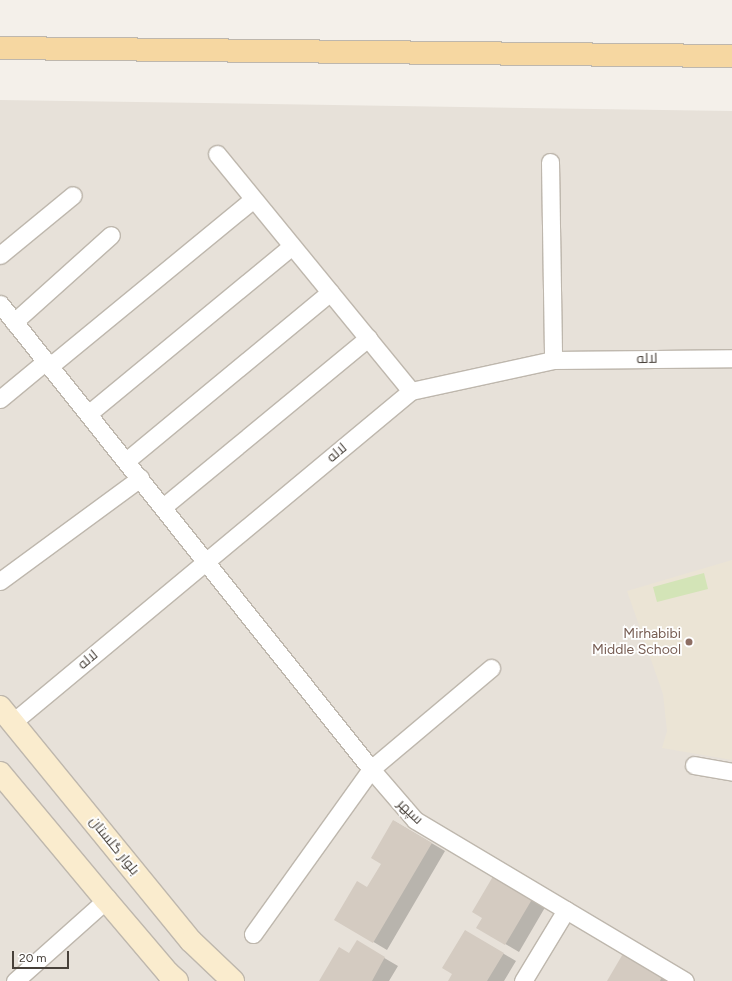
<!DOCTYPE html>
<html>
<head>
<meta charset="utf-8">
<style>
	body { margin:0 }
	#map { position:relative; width:732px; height:981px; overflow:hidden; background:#f4f0ea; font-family:Figtree,Cairo,sans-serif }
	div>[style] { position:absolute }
	.residential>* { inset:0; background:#e7e1d9 }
	.education>* { inset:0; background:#ebe4d5 }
	.green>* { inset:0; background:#d3e4b7 }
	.shadow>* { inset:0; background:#0003 }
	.building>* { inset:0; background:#d4cbc1 }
	.roads { filter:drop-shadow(1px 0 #beb7ad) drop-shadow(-1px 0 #beb7ad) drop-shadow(0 1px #beb7ad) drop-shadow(0 -1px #beb7ad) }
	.street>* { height:17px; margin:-8.5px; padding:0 8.5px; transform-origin:8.5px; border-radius:8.5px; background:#fff }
	.secondary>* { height:22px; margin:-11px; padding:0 11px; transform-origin:11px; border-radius:11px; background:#faecce }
	.primary>* { height:22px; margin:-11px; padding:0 11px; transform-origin:11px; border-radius:11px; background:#f6d7a1 }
	.dots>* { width:11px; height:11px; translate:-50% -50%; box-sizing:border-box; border:2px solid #fff; border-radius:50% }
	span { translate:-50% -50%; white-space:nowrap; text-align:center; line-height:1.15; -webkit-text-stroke:3.5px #fff; paint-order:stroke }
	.street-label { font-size:14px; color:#474039 }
	.education-label { font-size:14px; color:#785e54 }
	.right { translate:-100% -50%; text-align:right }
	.scale { position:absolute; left:12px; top:951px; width:57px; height:18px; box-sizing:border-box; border:2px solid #474039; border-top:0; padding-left:5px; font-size:12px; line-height:14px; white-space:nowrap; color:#474039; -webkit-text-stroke:3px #fff; paint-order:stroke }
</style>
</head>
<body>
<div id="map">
	<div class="residential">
		<div style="clip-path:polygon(0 100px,732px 111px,732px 981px,0 981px)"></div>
	</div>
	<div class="education">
		<div style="clip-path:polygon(732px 560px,732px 760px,662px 748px,667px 731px,663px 694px,627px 591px)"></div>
	</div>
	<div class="green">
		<div style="clip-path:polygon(704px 573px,708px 589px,657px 602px,653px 587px)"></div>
	</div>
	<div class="shadow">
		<div style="clip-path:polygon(394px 821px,445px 851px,387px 950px,335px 919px,367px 888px,382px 864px)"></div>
		<div style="clip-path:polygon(495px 874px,547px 904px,519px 952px,477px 927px,484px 917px)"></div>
		<div style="clip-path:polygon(465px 931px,516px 961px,504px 981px,449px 981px,453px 974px)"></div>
		<div style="clip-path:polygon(357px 942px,398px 966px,389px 981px,320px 981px,349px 954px)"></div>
		<div style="clip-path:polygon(625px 953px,671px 981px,608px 981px)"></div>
	</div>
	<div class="building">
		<div style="clip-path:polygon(393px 820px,432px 843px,373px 943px,334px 920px,357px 881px,367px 887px,375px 874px,381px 864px,371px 858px)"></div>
		<div style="clip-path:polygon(495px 873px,534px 896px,505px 945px,476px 928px,482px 918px,472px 912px)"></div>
		<div style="clip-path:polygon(465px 930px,504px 953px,487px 981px,448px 981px,452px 974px,442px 968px)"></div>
		<div style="clip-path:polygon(357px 940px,385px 957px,372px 981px,319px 981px,339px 947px,349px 953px)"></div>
		<div style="clip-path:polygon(624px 952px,663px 975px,660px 981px,607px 981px)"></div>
	</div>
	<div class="roads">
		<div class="street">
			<div style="left:217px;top:154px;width:306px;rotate:50.7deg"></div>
			<div style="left:550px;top:162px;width:198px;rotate:89.1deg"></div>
			<div style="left:0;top:255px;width:94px;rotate:-39.4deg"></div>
			<div style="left:0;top:304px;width:595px;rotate:51.42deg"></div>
			<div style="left:371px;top:769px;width:67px;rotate:49.2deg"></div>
			<div style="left:415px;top:820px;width:314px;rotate:30.8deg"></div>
			<div style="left:14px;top:322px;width:130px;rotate:-41.9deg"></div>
			<div style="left:50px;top:366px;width:263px;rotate:-39.4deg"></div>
			<div style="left:0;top:399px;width:60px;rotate:-39.6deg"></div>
			<div style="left:88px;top:414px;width:264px;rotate:-39.5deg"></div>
			<div style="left:126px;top:461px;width:265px;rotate:-39.6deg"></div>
			<div style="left:163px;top:507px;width:266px;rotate:-39.5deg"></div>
			<div style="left:0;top:581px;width:174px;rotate:-36.3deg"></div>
			<div style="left:13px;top:722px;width:518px;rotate:-39.75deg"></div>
			<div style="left:411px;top:391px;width:145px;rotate:-12.3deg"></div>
			<div style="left:553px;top:360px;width:179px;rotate:-0.6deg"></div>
			<div style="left:694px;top:765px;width:39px;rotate:10deg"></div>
			<div style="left:253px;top:934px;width:203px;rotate:-54.4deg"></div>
			<div style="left:371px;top:769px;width:157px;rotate:-40.1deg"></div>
			<div style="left:15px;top:981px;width:122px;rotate:-41.7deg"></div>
			<div style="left:523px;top:981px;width:83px;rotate:-58.8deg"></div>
		</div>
		<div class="secondary">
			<div style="left:0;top:707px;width:302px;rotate:50.8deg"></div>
			<div style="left:191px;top:941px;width:58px;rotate:43.6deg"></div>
			<div style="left:0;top:773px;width:165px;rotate:50.2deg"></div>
			<div style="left:106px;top:900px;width:96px;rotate:49.7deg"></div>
			<div style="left:168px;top:973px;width:12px;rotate:42deg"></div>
		</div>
		<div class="primary">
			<div style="left:0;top:48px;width:732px;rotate:0.63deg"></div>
		</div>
	</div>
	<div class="dots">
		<div style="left:689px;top:642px;background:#8d6e63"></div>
	</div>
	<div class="street-label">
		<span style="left:647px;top:359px;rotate:-1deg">لاله</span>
		<span style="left:337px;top:453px;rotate:-40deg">لاله</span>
		<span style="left:88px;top:660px;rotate:-40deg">لاله</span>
		<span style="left:410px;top:812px;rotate:44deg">سپهر</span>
		<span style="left:114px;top:846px;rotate:51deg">بلوار گلستان</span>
	</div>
	<div class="education-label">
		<span class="right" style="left:681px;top:642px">Mirhabibi<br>Middle School</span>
	</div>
	<div class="scale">20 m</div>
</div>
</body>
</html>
